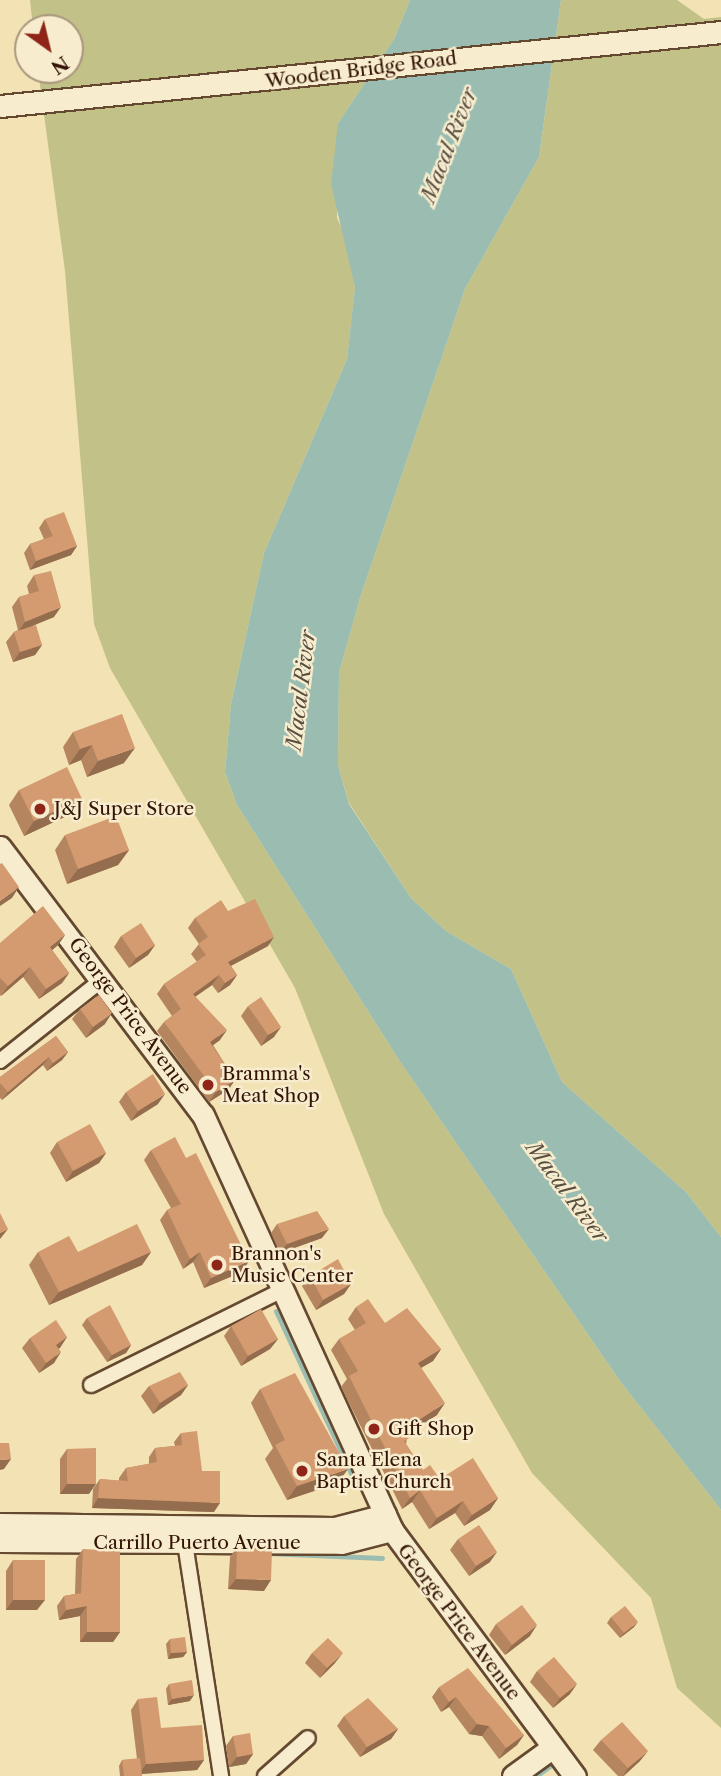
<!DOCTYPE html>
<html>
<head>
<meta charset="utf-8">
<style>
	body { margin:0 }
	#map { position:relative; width:721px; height:1776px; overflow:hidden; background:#f3e2b3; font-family:"Libre Caslon Text",serif }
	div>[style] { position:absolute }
	.green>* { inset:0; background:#c2c188 }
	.water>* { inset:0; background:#9bbdb1 }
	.stream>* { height:5px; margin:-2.5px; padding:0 2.5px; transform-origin:2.5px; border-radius:2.5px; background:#9bbdb1 }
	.roads { filter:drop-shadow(2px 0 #644830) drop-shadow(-2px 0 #644830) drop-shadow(0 2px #644830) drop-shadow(0 -2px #644830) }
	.street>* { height:14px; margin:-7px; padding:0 7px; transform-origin:7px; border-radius:7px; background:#f7ecce }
	.secondary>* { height:21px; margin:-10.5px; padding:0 10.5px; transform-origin:10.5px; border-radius:10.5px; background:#f7ecce }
	.wall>* { inset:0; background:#b5855f }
	.shaded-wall>* { inset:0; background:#946c4e }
	.building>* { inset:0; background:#d39b6f }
	.dots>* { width:19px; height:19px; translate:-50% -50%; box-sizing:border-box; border:4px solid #f7ecce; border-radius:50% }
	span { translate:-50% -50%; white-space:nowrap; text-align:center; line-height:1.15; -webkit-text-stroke:5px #f7ecce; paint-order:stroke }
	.street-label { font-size:19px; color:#341405 }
	.poi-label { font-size:19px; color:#341405 }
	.left { translate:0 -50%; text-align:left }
	.water-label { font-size:21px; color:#584f41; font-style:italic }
	.north { position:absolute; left:14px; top:14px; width:70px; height:70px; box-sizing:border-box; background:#f7ecce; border:2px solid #a9967e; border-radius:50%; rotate:146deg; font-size:19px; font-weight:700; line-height:28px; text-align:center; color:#341405 }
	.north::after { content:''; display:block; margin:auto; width:24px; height:32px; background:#8f2418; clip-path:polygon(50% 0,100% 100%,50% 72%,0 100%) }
</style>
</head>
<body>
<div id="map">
	<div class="green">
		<div style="clip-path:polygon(30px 0,410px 0,394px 39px,338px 123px,337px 218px,350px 246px,355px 288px,347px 359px,264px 553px,231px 704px,225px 772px,237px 805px,399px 1060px,620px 1381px,721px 1510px,721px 1728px,677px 1688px,651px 1598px,532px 1473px,384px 1214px,295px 988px,110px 668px,94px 624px,65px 271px,38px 70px,70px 70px,70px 28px,33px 28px)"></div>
		<div style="clip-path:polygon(561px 0,677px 0,704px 19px,721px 17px,721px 1237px,686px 1192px,562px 1082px,511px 969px,446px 931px,411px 898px,349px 803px,338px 765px,339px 673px,360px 598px,465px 289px,539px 157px)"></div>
	</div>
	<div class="water">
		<div style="clip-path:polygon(410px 0,561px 0,539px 157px,465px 289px,360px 598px,339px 673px,338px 765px,349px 804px,411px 898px,446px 931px,511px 969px,562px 1082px,686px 1192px,721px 1237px,721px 1510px,620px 1381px,399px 1060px,237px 805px,225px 772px,231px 704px,264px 553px,347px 359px,355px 287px,331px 184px,338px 123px,394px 39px)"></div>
	</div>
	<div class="stream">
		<div style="left:276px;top:1311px;width:179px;rotate:65.2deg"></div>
		<div style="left:267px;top:1553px;width:115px;rotate:2.5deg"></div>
		<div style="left:536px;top:1776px;width:22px;rotate:-36deg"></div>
	</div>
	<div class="roads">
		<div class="street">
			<div style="left:0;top:1061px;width:132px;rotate:-38.5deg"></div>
			<div style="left:91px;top:1385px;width:213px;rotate:-26.4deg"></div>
			<div style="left:185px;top:1543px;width:236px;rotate:81.2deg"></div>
			<div style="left:265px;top:1776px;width:57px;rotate:-41.5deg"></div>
		</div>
		<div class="secondary">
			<div style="left:0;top:106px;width:725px;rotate:-5.86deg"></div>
			<div style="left:0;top:847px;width:336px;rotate:52.9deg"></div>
			<div style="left:203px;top:1115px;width:456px;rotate:65.5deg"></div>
			<div style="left:392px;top:1530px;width:307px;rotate:53.4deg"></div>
			<div style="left:0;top:1524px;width:335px;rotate:0.7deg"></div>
			<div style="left:335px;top:1528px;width:52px;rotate:-14.6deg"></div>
			<div style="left:0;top:1541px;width:341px;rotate:0.3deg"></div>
			<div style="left:341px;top:1543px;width:53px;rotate:-14.3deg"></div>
			<div style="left:513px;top:1776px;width:49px;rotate:-35.9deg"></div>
		</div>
	</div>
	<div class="wall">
		<div style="clip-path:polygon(45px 519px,77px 546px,71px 555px,30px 570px,24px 553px,30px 544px,44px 539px,39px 528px)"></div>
		<div style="clip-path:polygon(34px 575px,54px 617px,33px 625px,42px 645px,35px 655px,13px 662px,6px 642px,14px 632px,18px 630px,12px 607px,19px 597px,29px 594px,27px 586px)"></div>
		<div style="clip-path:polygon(73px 732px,124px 763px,87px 777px,81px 760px,69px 765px,63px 747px)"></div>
		<div style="clip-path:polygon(19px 790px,71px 814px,24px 836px,9px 805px)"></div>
		<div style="clip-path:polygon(65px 835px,129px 850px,118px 865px,67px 884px,55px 850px)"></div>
		<div style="clip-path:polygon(228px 911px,268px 946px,231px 966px,237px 975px,230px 985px,218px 993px,212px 985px,195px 997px,220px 1040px,213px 1045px,235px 1080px,228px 1090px,209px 1102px,157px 1031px,164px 1022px,172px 1016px,157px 994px,164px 984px,197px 962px,191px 954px,199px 944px,188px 928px,195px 918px)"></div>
		<div style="clip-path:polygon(65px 935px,58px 945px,52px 950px,69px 973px,62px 983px,39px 999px,23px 977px,1px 996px,0 995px,0 943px)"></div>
		<div style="clip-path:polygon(121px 936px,155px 945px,148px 955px,129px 968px,114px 947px)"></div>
		<div style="clip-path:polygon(248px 1006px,274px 1037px,261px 1046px,241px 1016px)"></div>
		<div style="clip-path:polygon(80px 1009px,105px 1024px,86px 1038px,72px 1019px)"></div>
		<div style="clip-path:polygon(56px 1036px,68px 1052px,62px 1060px,47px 1071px,43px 1065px,2px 1100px,0 1098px,0 1077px)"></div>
		<div style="clip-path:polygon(126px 1092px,158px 1104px,131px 1121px,119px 1102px)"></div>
		<div style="clip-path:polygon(57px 1142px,106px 1153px,99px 1163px,66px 1182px,50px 1153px)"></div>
		<div style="clip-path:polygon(151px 1150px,242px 1272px,204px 1288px,193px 1262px,183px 1269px,160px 1220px,167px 1210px,171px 1208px,144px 1160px)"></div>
		<div style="clip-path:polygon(277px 1224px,322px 1238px,280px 1253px,271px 1233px)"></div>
		<div style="clip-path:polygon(38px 1252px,151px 1252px,142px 1265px,49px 1305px,29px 1265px)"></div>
		<div style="clip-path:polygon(310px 1276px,351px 1284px,344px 1294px,316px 1310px,302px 1286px)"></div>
		<div style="clip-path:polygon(356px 1307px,385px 1323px,441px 1349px,433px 1361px,421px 1368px,437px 1415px,408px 1433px,406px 1444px,423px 1470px,440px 1479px,498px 1498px,490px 1510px,464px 1526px,455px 1513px,429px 1529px,412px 1502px,402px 1509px,341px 1387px,347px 1379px,331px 1350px,339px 1339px,355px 1330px,348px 1319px)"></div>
		<div style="clip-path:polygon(87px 1318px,131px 1345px,126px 1353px,107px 1362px,82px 1325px)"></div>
		<div style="clip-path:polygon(231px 1326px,278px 1339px,270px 1349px,241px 1366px,224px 1336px)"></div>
		<div style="clip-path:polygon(67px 1337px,59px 1348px,54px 1363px,39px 1373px,22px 1348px,30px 1338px)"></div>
		<div style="clip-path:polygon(188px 1385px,181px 1395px,153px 1414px,141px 1396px,149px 1386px)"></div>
		<div style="clip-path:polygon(260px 1389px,338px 1483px,287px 1500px,265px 1459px,273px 1448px,251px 1403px)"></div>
		<div style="clip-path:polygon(181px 1433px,202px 1471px,214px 1512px,92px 1508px,93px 1489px,100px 1479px,119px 1481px,119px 1478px,126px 1468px,149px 1464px,149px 1457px,155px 1448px,175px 1446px,174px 1442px)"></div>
		<div style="clip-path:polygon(67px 1449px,89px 1494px,60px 1494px,60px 1459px)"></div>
		<div style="clip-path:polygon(458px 1539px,490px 1562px,469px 1576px,450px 1550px)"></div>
		<div style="clip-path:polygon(237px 1547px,264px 1591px,228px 1589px,230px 1557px)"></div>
		<div style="clip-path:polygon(83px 1549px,120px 1632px,113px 1642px,80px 1642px,80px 1616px,59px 1620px,57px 1606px,64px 1596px,75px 1594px,76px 1559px)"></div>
		<div style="clip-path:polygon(13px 1560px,37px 1610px,6px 1610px,6px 1571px)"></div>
		<div style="clip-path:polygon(611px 1617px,634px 1627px,620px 1638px,607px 1623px)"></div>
		<div style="clip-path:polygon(496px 1624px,530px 1636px,505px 1655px,489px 1635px)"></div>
		<div style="clip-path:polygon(170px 1639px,187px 1652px,183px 1657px,168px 1659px,166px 1644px)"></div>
		<div style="clip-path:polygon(312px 1653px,335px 1663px,320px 1678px,305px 1663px)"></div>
		<div style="clip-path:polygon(537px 1671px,570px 1694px,553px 1708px,530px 1682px)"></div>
		<div style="clip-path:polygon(169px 1684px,190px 1701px,168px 1705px,166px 1689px)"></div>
		<div style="clip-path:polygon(439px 1687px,524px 1735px,517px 1745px,499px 1759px,482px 1736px,469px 1734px,449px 1707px,441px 1712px,432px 1697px)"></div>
		<div style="clip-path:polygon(138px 1699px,161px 1728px,204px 1760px,197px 1770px,142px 1774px,142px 1776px,120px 1776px,119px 1766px,122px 1760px,137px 1759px,131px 1710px)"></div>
		<div style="clip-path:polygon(344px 1716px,398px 1729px,391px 1739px,360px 1757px,337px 1726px)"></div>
		<div style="clip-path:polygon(233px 1736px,253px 1754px,246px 1764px,229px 1767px,226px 1746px)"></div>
		<div style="clip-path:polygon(601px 1740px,640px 1761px,624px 1776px,618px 1776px,593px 1750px)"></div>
	</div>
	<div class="shaded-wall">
		<div style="clip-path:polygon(77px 546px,71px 555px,30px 570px,36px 561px)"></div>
		<div style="clip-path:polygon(61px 607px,54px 617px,18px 632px,25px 622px)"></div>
		<div style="clip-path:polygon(42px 645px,35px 655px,13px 662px,20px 652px)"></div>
		<div style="clip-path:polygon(92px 745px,81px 760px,69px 765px,80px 749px)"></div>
		<div style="clip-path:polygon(135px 748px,124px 763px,87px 777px,98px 761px)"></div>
		<div style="clip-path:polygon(82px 799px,71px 814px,24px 836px,34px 821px)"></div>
		<div style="clip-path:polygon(129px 850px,118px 865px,67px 884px,78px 869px)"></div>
		<div style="clip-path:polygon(19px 887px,12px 898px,0 906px,0 901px)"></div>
		<div style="clip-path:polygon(65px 935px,58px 945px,43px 958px,50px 947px)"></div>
		<div style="clip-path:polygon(274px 937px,268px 946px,221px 971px,228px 962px)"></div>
		<div style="clip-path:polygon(155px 945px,148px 955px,129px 968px,136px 958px)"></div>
		<div style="clip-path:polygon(30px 967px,23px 977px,1px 996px,8px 986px)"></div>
		<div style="clip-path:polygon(69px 973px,62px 983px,39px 999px,46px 989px)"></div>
		<div style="clip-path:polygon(219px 975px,212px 985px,186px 1003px,193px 994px)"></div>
		<div style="clip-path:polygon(237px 975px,230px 985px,218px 993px,225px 983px)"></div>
		<div style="clip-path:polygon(112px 1013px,105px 1024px,86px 1038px,93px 1027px)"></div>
		<div style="clip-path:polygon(281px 1027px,274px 1037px,261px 1046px,268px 1035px)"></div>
		<div style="clip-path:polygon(227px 1030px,220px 1040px,204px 1052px,210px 1042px)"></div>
		<div style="clip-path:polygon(68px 1052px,62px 1060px,47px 1071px,53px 1063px)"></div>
		<div style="clip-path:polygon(49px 1057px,43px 1065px,2px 1100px,8px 1092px)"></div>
		<div style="clip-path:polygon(235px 1080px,228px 1090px,209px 1102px,216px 1092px)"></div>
		<div style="clip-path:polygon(165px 1094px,158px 1104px,131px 1121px,138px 1111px)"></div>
		<div style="clip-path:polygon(106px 1153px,99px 1163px,66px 1182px,73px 1171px)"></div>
		<div style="clip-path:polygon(8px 1229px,0 1239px,0 1233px)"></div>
		<div style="clip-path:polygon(329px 1229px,322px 1238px,280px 1253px,287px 1244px)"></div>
		<div style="clip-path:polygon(151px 1252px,142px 1265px,49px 1305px,59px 1292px)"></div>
		<div style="clip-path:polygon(200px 1252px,193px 1262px,183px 1269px,190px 1259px)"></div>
		<div style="clip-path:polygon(249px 1261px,242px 1272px,204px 1288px,211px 1278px)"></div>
		<div style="clip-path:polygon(351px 1284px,344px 1294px,316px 1310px,323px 1300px)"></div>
		<div style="clip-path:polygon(67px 1337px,60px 1348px,49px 1355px,56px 1345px)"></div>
		<div style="clip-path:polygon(278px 1339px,270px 1349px,241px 1366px,248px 1356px)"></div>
		<div style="clip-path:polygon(131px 1345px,126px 1353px,107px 1362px,112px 1355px)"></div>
		<div style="clip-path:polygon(441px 1349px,433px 1361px,410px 1374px,418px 1363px)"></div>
		<div style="clip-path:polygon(61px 1352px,54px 1363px,39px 1373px,46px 1363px)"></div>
		<div style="clip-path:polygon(188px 1385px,181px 1395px,153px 1414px,160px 1403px)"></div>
		<div style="clip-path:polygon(445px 1403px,437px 1415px,397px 1440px,405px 1429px)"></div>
		<div style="clip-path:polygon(11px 1459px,4px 1469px,0 1470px,0 1460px)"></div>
		<div style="clip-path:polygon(348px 1469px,338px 1483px,287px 1500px,297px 1486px)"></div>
		<div style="clip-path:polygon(67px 1484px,96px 1484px,89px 1494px,60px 1494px)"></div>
		<div style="clip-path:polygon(420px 1490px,412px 1502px,402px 1509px,410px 1498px)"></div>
		<div style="clip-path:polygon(98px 1498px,220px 1503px,214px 1512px,92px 1508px)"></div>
		<div style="clip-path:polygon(498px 1498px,490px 1510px,464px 1526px,472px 1515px)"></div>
		<div style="clip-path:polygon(463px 1501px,455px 1513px,429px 1529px,437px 1518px)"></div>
		<div style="clip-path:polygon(497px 1552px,490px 1562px,469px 1576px,476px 1566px)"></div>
		<div style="clip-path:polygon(236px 1579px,271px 1580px,264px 1591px,228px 1589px)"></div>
		<div style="clip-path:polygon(13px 1600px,45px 1600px,37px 1610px,6px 1610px)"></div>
		<div style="clip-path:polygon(87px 1606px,80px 1616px,59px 1620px,66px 1610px)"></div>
		<div style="clip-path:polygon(638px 1622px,634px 1627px,620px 1638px,624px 1633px)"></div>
		<div style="clip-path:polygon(537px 1625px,530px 1636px,505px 1655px,512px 1645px)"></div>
		<div style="clip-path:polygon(87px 1632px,120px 1632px,113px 1642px,80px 1642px)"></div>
		<div style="clip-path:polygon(187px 1652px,183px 1657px,168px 1659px,171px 1653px)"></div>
		<div style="clip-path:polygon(343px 1653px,335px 1663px,320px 1678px,327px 1668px)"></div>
		<div style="clip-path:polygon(577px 1684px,570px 1694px,553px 1708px,560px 1698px)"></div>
		<div style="clip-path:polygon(194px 1695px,190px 1701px,168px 1705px,172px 1699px)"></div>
		<div style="clip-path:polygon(456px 1697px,449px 1707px,441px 1712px,449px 1702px)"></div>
		<div style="clip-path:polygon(477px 1724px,489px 1726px,482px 1736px,469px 1734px)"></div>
		<div style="clip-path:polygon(398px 1729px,391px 1739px,360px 1757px,367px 1747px)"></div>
		<div style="clip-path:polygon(524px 1735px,517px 1745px,499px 1759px,506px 1748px)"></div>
		<div style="clip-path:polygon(648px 1751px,640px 1761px,623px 1776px,628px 1768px)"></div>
		<div style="clip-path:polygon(253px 1754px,246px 1764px,229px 1767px,237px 1757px)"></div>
		<div style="clip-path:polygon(204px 1760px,197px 1770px,139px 1774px,146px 1764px)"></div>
	</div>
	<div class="building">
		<div style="clip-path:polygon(64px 512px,77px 546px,36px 561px,30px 544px,53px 536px,45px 519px)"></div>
		<div style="clip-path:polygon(51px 571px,61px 607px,25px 622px,19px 597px,39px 591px,34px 575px)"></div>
		<div style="clip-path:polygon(36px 625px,42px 645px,20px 652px,14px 632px)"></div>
		<div style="clip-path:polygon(122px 714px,135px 748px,98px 761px,92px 745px,80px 749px,73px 732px)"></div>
		<div style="clip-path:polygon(67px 767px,82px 799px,34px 821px,19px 790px)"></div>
		<div style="clip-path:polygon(116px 816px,129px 850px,78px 869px,65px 835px)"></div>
		<div style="clip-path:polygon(2px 863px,19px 887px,0 901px,0 864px)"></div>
		<div style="clip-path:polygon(255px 899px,274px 937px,228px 962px,237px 975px,225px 983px,219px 975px,193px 994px,227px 1030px,210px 1042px,235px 1080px,216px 1092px,164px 1022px,181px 1009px,164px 984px,206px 955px,198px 944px,208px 937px,195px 918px,221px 900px,228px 911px)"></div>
		<div style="clip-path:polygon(43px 906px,65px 935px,50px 947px,69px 973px,46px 989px,30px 967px,8px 986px,0 978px,0 943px)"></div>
		<div style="clip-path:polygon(141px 923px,155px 945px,136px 958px,121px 936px)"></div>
		<div style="clip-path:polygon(99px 995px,112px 1013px,93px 1027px,80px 1009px)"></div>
		<div style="clip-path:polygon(261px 997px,281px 1027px,268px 1035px,248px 1006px)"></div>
		<div style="clip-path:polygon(56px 1036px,68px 1052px,53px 1063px,49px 1057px,8px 1092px,0 1083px,0 1077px)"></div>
		<div style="clip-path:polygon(153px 1074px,165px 1094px,138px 1111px,126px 1092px)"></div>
		<div style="clip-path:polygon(90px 1124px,106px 1153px,73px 1171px,57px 1142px)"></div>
		<div style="clip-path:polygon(175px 1137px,186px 1158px,196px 1153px,249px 1261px,211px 1278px,200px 1252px,190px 1259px,167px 1210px,181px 1204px,151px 1150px)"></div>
		<div style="clip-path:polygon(317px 1211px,329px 1229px,287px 1244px,277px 1224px)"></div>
		<div style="clip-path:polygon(0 1213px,8px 1229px,0 1233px)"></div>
		<div style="clip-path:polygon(137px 1224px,151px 1252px,59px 1292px,38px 1252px,69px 1236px,78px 1252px)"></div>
		<div style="clip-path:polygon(338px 1259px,351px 1284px,323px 1300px,310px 1276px)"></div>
		<div style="clip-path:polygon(368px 1299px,385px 1323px,407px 1308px,441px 1349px,418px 1363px,445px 1403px,405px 1429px,411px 1437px,404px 1441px,423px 1470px,430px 1465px,440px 1479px,473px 1458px,498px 1498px,472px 1515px,463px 1501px,437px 1518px,420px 1490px,410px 1498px,349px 1376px,358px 1371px,339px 1339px,366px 1323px,356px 1307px)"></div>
		<div style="clip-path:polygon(110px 1305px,131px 1345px,112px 1355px,87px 1318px)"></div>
		<div style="clip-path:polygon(261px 1309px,278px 1339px,248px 1356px,231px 1326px)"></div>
		<div style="clip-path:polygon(56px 1320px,67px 1337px,56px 1345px,61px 1352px,46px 1363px,30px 1338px)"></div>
		<div style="clip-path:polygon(180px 1372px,188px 1385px,160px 1403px,149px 1386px)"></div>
		<div style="clip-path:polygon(295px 1373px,348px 1469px,297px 1486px,275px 1445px,285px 1440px,260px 1389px)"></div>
		<div style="clip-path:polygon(197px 1431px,202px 1471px,220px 1471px,220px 1503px,98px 1498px,100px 1479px,128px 1481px,126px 1468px,157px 1462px,155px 1448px,182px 1445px,181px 1433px)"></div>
		<div style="clip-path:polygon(0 1443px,9px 1443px,11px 1459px,0 1460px)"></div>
		<div style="clip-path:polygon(96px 1448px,96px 1484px,67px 1484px,67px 1449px)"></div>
		<div style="clip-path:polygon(479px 1525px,497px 1552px,476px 1566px,458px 1539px)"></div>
		<div style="clip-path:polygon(237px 1547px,272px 1548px,271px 1580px,236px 1579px)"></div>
		<div style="clip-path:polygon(83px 1549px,120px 1551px,120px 1632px,87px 1632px,87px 1606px,66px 1610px,64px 1596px,81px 1593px)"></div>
		<div style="clip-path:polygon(13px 1560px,45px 1560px,45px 1600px,13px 1600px)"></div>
		<div style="clip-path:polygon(522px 1605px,537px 1625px,512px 1645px,496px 1624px)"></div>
		<div style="clip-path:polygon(625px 1606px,638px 1622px,624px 1633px,611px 1617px)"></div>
		<div style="clip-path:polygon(185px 1637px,187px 1652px,171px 1653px,170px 1639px)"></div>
		<div style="clip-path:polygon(328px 1638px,343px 1653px,327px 1668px,312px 1653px)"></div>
		<div style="clip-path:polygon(554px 1657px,577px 1684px,560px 1698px,537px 1671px)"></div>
		<div style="clip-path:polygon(468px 1668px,524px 1735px,506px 1748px,489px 1726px,477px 1724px,456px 1697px,449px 1702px,439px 1687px)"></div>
		<div style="clip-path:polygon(192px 1680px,194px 1695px,172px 1699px,169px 1684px)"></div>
		<div style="clip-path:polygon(157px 1697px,161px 1728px,202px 1725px,204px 1760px,146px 1764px,138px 1699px)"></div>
		<div style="clip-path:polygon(368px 1698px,398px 1729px,367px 1747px,344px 1716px)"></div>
		<div style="clip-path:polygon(622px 1722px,648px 1751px,628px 1768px,601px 1740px)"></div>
		<div style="clip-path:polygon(250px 1733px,253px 1754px,237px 1757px,233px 1736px)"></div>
		<div style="clip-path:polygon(140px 1758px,142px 1776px,124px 1776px,122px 1760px)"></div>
	</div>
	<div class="dots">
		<div style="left:40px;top:809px;background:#8f2418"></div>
		<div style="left:208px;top:1085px;background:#8f2418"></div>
		<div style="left:217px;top:1265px;background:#8f2418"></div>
		<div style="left:374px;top:1429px;background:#8f2418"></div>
		<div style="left:302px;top:1471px;background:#8f2418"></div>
	</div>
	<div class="street-label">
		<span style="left:361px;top:70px;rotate:-7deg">Wooden Bridge Road</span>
		<span style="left:130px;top:1016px;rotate:53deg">George Price Avenue</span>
		<span style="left:197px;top:1543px">Carrillo Puerto Avenue</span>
		<span style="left:459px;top:1622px;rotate:53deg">George Price Avenue</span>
	</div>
	<div class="poi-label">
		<span class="left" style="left:54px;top:809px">J&amp;J Super Store</span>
		<span class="left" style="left:222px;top:1085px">Bramma's<br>Meat Shop</span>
		<span class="left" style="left:231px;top:1265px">Brannon's<br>Music Center</span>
		<span class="left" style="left:388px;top:1429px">Gift Shop</span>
		<span class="left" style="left:316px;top:1471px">Santa Elena<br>Baptist Church</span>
	</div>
	<div class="water-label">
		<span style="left:449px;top:145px;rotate:-69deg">Macal River</span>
		<span style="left:301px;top:690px;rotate:-83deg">Macal River</span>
		<span style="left:567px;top:1192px;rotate:53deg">Macal River</span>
	</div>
	<div class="north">N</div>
</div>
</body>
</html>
